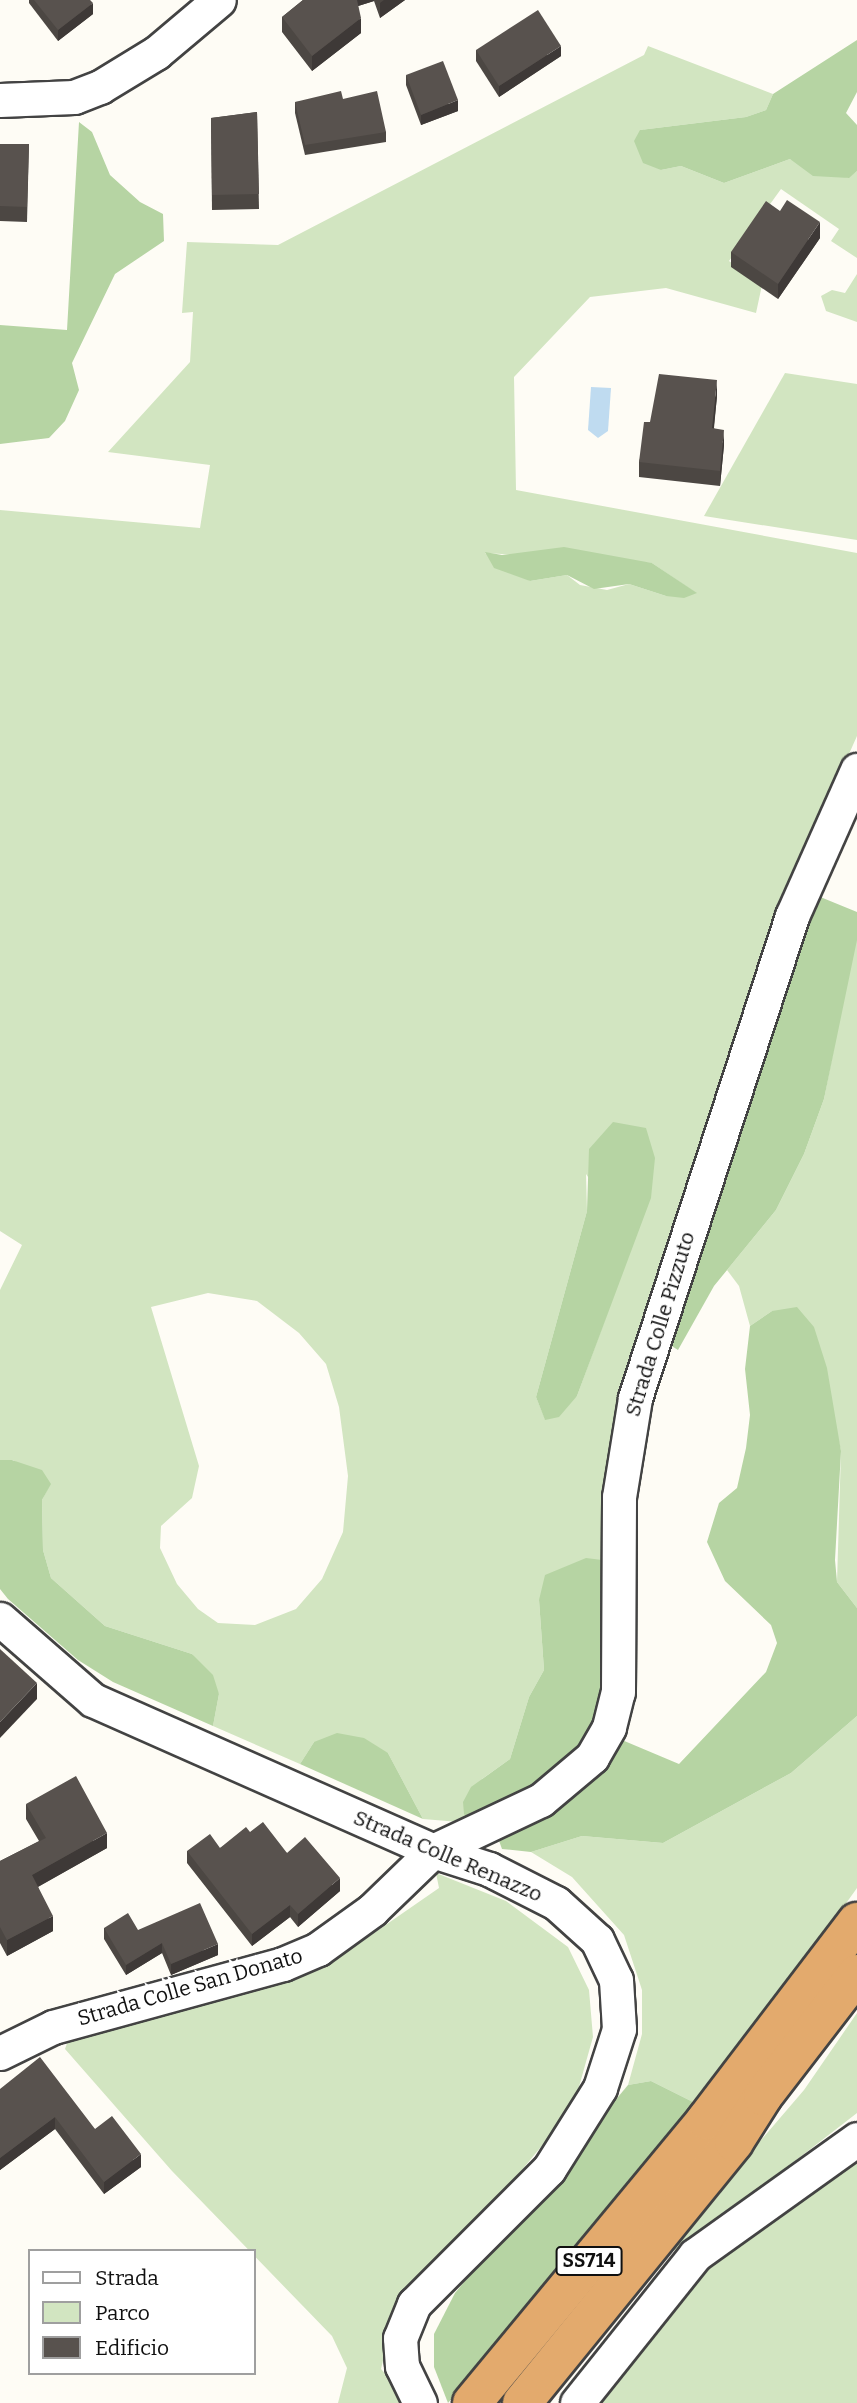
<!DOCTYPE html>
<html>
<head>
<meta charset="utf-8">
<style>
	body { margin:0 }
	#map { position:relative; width:857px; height:2403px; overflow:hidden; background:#fefcf5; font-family:Bitter,serif }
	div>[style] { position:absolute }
	.green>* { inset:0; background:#d2e5c1 }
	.forest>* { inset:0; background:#b6d4a3 }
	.water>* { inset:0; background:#bfdbf0 }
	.roads { filter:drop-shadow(2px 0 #434343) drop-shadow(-2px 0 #434343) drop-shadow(0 2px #434343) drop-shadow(0 -2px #434343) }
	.minor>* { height:33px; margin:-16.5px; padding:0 16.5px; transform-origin:16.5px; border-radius:16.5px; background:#fff }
	.highway>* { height:38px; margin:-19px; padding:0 19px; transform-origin:19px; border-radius:19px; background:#e3aa6d }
	.wall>* { inset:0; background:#4c4743 }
	.shaded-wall>* { inset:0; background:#3e3937 }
	.building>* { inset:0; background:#58524e }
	span { translate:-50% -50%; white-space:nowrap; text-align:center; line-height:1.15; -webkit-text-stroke:7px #fff; paint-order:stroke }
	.shield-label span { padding:2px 5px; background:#fff; border:2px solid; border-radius:5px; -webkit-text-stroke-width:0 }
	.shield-label { font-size:19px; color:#101010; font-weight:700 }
	.street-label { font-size:21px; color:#101010 }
	.legend { position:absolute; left:28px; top:2249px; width:228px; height:126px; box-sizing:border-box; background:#fff; border:2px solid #9f9f9f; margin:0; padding:9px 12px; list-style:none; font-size:21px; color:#101010 }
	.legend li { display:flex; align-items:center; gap:14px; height:35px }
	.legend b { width:35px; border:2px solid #9f9f9f }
</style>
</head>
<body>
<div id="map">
	<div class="green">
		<div style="clip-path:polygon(evenodd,648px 46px,773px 94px,766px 110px,746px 117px,640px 130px,661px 170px,681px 166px,724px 183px,790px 159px,848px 178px,857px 171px,857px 258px,831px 241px,839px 229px,781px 189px,729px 261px,762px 285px,756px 313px,666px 288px,590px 297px,514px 377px,516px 490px,857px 553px,857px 736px,774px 922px,624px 1379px,606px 1479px,602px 1560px,539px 1600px,544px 1670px,529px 1697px,510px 1759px,482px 1779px,471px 1823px,423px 1819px,388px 1753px,314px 1742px,300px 1764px,213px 1726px,219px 1694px,192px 1654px,105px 1626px,51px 1578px,43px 1550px,42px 1500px,50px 1484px,13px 1460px,0 1460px,0 1290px,22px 1245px,0 1231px,0 510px,200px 528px,210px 465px,108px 452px,190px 362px,193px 312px,182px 313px,187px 242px,278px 245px,644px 55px,648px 46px,485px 553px,652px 563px,696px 593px,666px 596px,629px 584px,607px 590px,580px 585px,567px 575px,530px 581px,485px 553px,648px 46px,586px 1174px,633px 1243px,577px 1396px,545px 1419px,536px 1397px,587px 1211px,586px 1174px,648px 46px,208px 1293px,257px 1301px,299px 1333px,326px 1364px,339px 1407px,348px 1476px,343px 1532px,322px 1579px,296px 1609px,255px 1625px,218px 1623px,198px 1609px,177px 1584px,160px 1548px,161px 1526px,192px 1498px,199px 1466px,151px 1307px,208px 1293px)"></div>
		<div style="clip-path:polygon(857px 274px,857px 322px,826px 311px,821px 296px,832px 290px,845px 293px)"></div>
		<div style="clip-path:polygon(785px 373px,857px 384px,857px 540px,704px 516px)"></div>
		<div style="clip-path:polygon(857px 929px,857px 1608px,837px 1582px,841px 1451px,832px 1411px,772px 1311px,750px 1326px,739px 1286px,727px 1270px,776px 1210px,804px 1154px,824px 1099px)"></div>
		<div style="clip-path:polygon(857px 1716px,857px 1888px,756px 2029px,695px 2103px,651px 2081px,628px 2085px,642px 2034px,642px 1990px,624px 1935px,572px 1877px,531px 1852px,582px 1836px,663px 1843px,791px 1773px)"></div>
		<div style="clip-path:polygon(436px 1873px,506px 1901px,568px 1947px,589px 1990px,593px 2037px,573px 2108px,492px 2206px,397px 2301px,381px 2369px,411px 2403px,338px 2403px,347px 2368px,332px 2336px,172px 2171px,65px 2049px,70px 2035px,292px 1977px,335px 1960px,439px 1888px)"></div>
		<div style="clip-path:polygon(857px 2013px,857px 2113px,676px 2253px,671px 2245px,804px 2090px)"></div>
		<div style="clip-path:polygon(857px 2155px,857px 2403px,583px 2403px,676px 2288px)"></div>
	</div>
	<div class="forest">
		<div style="clip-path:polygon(857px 40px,857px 92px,846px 113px,857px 125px,857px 171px,849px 178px,813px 176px,790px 159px,724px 183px,681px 166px,661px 170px,643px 163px,634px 141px,640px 130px,746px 117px,766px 110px,773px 94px)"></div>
		<div style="clip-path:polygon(79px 122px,92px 132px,110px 175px,140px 202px,163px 214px,164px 241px,115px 274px,72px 363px,79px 390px,65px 421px,49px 438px,0 444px,0 325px,67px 330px)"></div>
		<div style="clip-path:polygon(564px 547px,652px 563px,697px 593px,684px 598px,666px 596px,629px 584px,594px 589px,567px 575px,530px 581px,494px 568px,485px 552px,502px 555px)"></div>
		<div style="clip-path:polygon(813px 894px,857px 912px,857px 940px,824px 1099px,804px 1154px,776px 1210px,714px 1286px,678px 1350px,659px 1338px)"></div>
		<div style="clip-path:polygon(613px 1122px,646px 1128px,655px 1158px,651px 1198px,577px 1396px,559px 1417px,545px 1420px,536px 1397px,587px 1211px,589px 1149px)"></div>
		<div style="clip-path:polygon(797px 1307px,814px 1327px,827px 1368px,841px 1451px,835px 1560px,837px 1582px,857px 1608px,857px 1716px,791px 1773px,663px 1843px,582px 1836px,531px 1852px,502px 1849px,498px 1838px,582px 1782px,622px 1740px,679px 1764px,766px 1672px,777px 1643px,771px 1625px,725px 1581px,707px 1542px,719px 1503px,737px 1488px,746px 1448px,750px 1415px,745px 1369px,750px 1326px,772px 1311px)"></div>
		<div style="clip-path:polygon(0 1460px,12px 1460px,42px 1470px,51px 1484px,42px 1500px,43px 1550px,51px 1578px,105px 1626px,192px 1654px,213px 1675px,219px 1694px,213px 1726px,113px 1682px,78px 1660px,8px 1599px,0 1589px)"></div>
		<div style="clip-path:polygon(586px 1558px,602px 1560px,608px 1688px,592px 1734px,559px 1775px,471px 1823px,464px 1814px,463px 1802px,471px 1787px,510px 1759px,529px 1697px,544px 1670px,539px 1600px,545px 1575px)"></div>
		<div style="clip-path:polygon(337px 1733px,364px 1738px,388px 1753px,423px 1819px,300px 1764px,314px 1742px)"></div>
		<div style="clip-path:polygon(651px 2081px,695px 2103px,448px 2403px,434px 2367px,434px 2334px,455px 2293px,628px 2085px)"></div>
	</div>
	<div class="water">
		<div style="clip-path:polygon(591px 387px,611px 388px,608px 431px,598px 438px,588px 430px)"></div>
	</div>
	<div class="roads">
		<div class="minor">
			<div style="left:0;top:100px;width:74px;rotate:-2.3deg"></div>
			<div style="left:74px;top:97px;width:28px;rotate:-21deg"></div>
			<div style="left:100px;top:87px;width:66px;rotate:-31.3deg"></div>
			<div style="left:156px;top:53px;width:82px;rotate:-40.1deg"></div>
			<div style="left:0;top:1619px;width:123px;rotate:41.1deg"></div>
			<div style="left:93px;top:1700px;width:372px;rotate:23.9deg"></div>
			<div style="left:433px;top:1851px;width:59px;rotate:17.8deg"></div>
			<div style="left:489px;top:1869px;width:75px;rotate:26.9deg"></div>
			<div style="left:556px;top:1903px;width:55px;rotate:42.1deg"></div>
			<div style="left:597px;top:1940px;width:44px;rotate:64.6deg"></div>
			<div style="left:616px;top:1980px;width:49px;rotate:86.5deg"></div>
			<div style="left:619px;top:2029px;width:62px;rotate:107.9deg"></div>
			<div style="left:600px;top:2088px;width:96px;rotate:122.2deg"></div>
			<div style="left:549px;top:2169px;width:191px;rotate:135deg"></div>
			<div style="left:414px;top:2304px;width:37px;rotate:112deg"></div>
			<div style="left:400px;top:2338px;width:28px;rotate:86deg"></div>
			<div style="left:402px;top:2366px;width:41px;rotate:64.1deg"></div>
			<div style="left:0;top:2053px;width:59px;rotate:-26.1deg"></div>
			<div style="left:53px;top:2027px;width:238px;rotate:-15.3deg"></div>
			<div style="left:283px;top:1964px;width:38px;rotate:-23deg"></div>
			<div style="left:318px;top:1949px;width:67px;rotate:-35.8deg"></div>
			<div style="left:372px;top:1910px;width:85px;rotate:-44deg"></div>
			<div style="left:433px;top:1851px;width:119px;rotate:-25.3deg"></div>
			<div style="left:541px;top:1800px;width:67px;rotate:-40.1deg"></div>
			<div style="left:592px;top:1757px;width:34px;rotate:-60deg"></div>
			<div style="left:609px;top:1727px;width:36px;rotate:-76deg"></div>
			<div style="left:618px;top:1692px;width:195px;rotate:-89.7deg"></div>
			<div style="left:619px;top:1497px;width:100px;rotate:-80.8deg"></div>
			<div style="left:635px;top:1398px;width:507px;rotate:-71.96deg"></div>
			<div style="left:792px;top:916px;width:160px;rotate:-66deg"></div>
			<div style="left:577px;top:2403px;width:189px;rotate:-51.4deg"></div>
			<div style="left:695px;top:2255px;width:199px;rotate:-35.6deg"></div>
		</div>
		<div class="highway">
			<div style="left:472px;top:2403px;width:367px;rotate:-50.4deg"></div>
			<div style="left:706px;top:2120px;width:249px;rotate:-52.7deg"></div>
			<div style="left:522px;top:2403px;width:336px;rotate:-50.9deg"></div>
			<div style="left:734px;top:2142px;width:54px;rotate:-57.8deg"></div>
			<div style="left:763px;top:2096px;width:154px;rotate:-52.4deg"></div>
		</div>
	</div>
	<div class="wall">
		<div style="clip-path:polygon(29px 0,90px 0,93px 14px,58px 41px,29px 3px)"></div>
		<div style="clip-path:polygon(303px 0,405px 0,380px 18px,374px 1px,358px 6px,361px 33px,312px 71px,282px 32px,282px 17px)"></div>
		<div style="clip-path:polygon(476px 50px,561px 56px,499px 97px,476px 61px)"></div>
		<div style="clip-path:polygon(406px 75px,458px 111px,421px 125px,406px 85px)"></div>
		<div style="clip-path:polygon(343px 99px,386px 132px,386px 142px,305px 155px,295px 113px,295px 102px)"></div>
		<div style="clip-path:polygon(257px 112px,259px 209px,212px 210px,211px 118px)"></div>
		<div style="clip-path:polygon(0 144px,29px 144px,27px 222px,0 221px)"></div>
		<div style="clip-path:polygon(820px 238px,778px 299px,731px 267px,731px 252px)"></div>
		<div style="clip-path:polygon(717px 396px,714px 428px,724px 445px,720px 486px,639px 477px,639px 462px,650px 422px)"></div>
		<div style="clip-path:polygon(26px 1804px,107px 1848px,38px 1887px,53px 1931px,7px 1956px,0 1943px,0 1861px,39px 1841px,26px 1819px)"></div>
		<div style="clip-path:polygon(250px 1832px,287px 1853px,340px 1891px,298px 1927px,290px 1917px,252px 1946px,187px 1863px,187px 1851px,220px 1848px)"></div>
		<div style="clip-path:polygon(104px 1928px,138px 1930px,218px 1955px,171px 1975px,162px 1953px,126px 1975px,104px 1939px)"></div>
		<div style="clip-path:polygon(0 2089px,95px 2129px,141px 2167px,104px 2194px,55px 2129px,0 2170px)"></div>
	</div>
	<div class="shaded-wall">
		<div style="clip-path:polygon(355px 0,374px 0,374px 1px,355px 7px)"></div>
		<div style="clip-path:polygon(384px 0,405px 0,380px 18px,380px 3px)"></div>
		<div style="clip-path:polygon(93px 3px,93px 14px,58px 41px,58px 30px)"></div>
		<div style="clip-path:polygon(361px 18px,361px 33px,312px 71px,312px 56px)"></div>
		<div style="clip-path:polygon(561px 46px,561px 56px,499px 97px,499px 86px)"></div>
		<div style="clip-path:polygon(458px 100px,458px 111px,421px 125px,421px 115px)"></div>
		<div style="clip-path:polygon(820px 222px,820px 238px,778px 299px,778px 284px)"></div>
		<div style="clip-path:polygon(717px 380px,717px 396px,712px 444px,712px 428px)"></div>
		<div style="clip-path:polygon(724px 430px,724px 445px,720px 486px,720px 471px)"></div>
		<div style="clip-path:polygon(37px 1683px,37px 1699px,0 1738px,0 1722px)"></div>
		<div style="clip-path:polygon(107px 1833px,107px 1848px,32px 1890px,32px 1875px)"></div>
		<div style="clip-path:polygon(340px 1878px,340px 1891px,298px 1927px,298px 1914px)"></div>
		<div style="clip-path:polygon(290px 1905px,290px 1917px,252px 1946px,252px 1934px)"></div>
		<div style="clip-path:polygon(53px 1916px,53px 1931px,7px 1956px,7px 1940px)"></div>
		<div style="clip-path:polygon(162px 1943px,162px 1953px,126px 1975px,126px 1965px)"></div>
		<div style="clip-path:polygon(218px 1944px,218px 1955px,171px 1975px,171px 1964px)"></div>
		<div style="clip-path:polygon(55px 2117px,55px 2129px,0 2170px,0 2158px)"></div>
		<div style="clip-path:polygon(141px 2154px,141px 2167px,104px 2194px,104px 2182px)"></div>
	</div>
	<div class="building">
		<div style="clip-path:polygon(34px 0,90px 0,93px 3px,58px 30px)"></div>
		<div style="clip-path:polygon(303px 0,357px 0,361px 18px,312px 56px,282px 17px)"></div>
		<div style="clip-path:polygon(538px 10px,561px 46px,499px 86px,476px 50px)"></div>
		<div style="clip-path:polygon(443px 61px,458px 100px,421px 115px,406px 75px)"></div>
		<div style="clip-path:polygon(341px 91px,343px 99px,377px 91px,386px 132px,305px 145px,295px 102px)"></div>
		<div style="clip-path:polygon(257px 112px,259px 194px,212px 195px,211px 118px)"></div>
		<div style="clip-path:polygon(0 144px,29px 144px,27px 207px,0 206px)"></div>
		<div style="clip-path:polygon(787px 200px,820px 222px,778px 284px,731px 252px,766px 201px,780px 211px)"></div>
		<div style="clip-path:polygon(659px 374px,717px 380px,712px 428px,724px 430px,720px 471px,639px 462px,644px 422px,650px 422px)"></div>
		<div style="clip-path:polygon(0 1649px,37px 1683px,0 1722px)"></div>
		<div style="clip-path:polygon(76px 1776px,107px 1833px,32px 1875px,53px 1916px,7px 1940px,0 1927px,0 1861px,46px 1838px,26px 1804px)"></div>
		<div style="clip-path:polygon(263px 1822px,287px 1853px,305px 1837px,340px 1878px,298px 1914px,290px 1905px,252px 1934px,187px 1851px,210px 1834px,220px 1848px,246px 1827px,250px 1832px)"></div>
		<div style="clip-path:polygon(200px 1903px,218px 1944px,171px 1964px,162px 1943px,126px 1965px,104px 1928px,128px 1913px,138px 1930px)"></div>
		<div style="clip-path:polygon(40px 2057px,95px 2129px,112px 2116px,141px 2154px,104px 2182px,55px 2117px,0 2158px,0 2089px)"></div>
	</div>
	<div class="shield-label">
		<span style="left:589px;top:2261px">SS714</span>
	</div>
	<div class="street-label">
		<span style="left:660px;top:1324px;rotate:-73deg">Strada Colle Pizzuto</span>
		<span style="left:448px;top:1856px;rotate:23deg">Strada Colle Renazzo</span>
		<span style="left:190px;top:1987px;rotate:-16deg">Strada Colle San Donato</span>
	</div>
	<ul class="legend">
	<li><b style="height:9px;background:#fff"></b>Strada</li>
	<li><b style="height:19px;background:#d2e5c1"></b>Parco</li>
	<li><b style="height:19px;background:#58524e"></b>Edificio</li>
	</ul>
</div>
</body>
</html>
